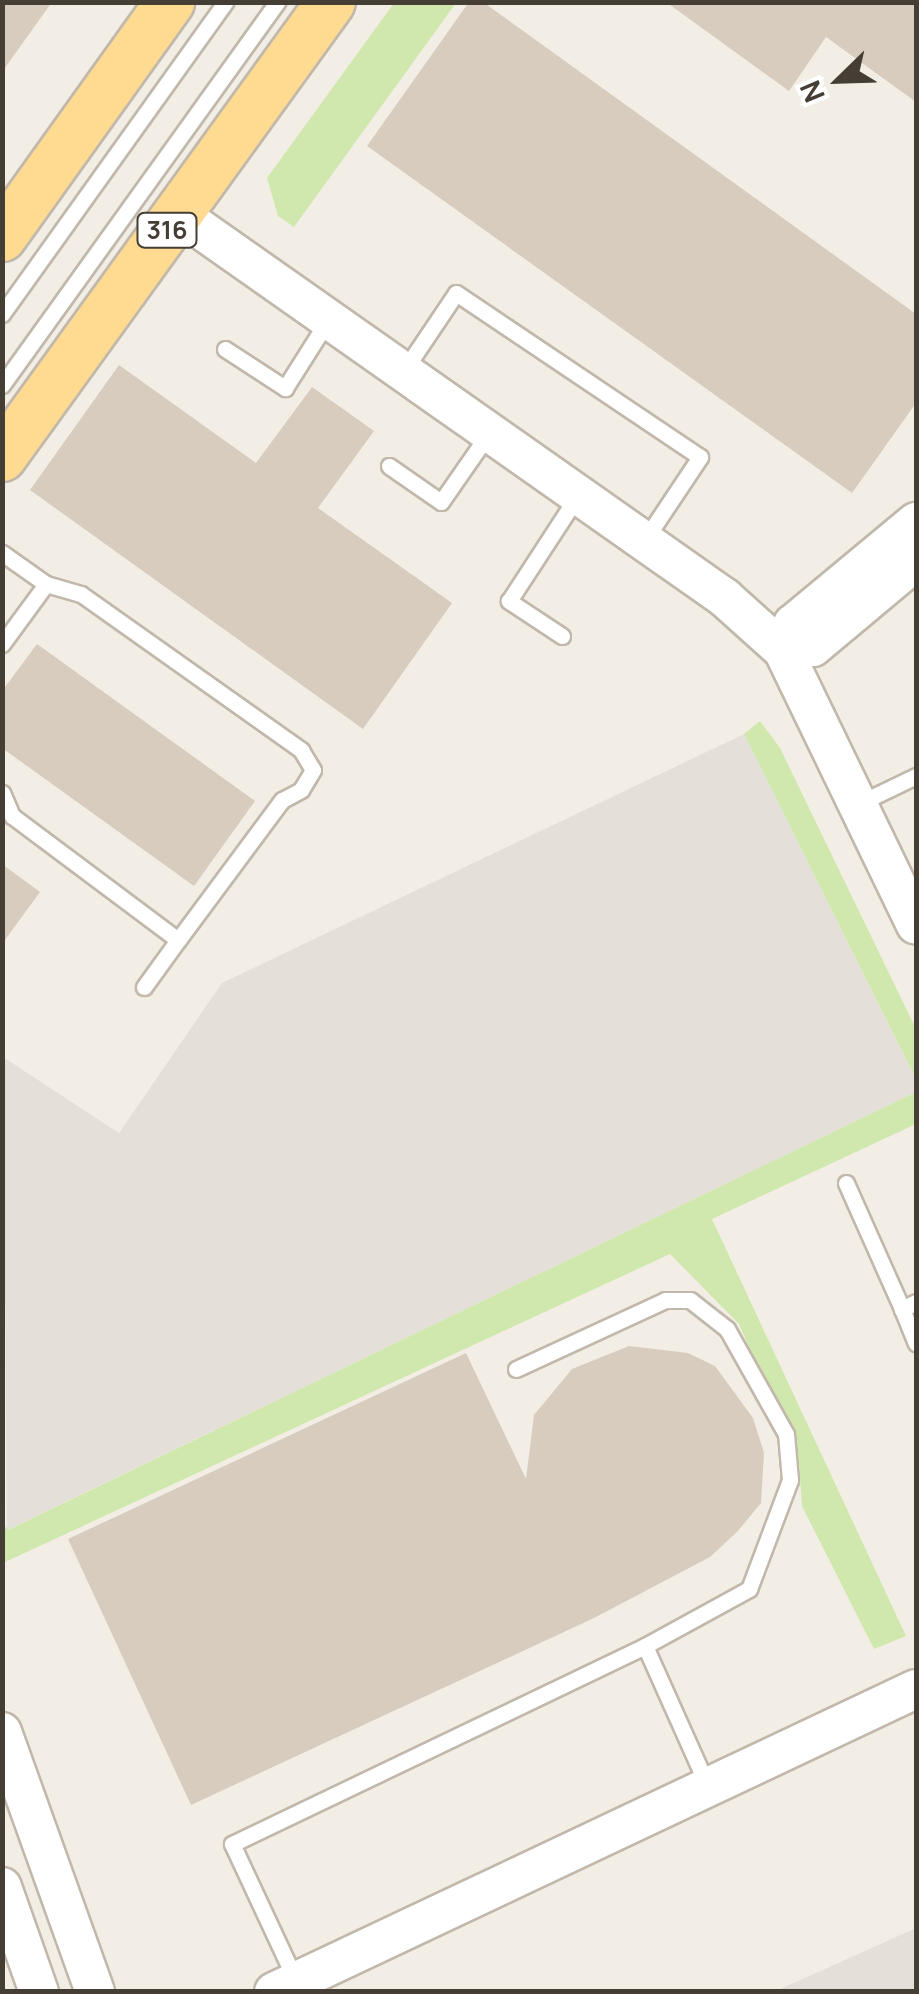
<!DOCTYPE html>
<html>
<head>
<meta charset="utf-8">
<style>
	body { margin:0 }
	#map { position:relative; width:919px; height:1994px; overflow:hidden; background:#f3eee5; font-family:Manrope,sans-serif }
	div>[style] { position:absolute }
	.industrial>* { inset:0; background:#e5dfda }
	.green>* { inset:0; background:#d0e8ad }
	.building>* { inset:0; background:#d7ccbd }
	.roads { filter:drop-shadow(2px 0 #c1b8ab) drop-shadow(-2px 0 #c1b8ab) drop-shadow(0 2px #c1b8ab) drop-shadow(0 -2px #c1b8ab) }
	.service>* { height:15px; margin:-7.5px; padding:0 7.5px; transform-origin:7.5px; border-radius:7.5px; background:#fff }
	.tertiary>* { height:38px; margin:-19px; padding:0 19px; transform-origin:19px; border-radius:19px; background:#fff }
	.primary>* { height:48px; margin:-24px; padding:0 24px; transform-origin:24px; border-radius:24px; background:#ffdb92 }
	span { translate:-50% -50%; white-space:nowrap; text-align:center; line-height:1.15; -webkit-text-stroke:10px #fff; paint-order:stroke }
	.shield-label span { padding:2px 8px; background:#fff; border:2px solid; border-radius:8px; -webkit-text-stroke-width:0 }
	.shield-label { font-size:25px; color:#453e35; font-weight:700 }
	.frame { position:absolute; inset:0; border:5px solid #453e35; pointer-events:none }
	.north { position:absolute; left:789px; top:30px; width:100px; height:100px; -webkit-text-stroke:8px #fff; paint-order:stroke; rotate:247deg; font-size:28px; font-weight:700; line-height:40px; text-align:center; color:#453e35 }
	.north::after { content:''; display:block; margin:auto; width:35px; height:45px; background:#453e35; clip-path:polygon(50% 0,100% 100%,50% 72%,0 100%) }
</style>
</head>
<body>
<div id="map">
	<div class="industrial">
		<div style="clip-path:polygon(744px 734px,916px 1079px,916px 1092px,7px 1530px,3px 1057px,119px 1133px,222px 983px)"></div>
		<div style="clip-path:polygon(916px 1928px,916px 1991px,776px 1991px)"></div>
	</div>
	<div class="green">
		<div style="clip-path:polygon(394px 3px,456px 3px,294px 227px,278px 216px,267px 178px)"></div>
		<div style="clip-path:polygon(760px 721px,780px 748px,916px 1029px,916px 1079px,744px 734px)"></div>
		<div style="clip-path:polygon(916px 1092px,916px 1124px,712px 1219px,906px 1636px,874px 1649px,802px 1506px,799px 1463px,739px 1324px,670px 1254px,3px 1563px,2px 1521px,8px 1530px)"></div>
	</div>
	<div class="building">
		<div style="clip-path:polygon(2px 2px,52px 2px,2px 72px)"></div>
		<div style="clip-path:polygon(469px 2px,483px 2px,916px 314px,916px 403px,852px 493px,367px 146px)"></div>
		<div style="clip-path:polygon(666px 2px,916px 2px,916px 102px,826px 37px,789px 91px)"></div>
		<div style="clip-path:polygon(119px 365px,256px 463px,312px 387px,374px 431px,318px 508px,452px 603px,363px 729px,30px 490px)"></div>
		<div style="clip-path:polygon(37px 644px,255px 801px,194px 886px,2px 748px,2px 691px)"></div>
		<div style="clip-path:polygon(2px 864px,40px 892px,2px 944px)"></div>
		<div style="clip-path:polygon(629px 1346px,688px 1353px,715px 1366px,753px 1418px,764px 1453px,761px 1503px,737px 1532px,710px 1557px,594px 1618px,191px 1805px,68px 1539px,466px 1353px,526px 1479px,534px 1415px,572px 1369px)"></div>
	</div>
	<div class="roads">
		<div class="service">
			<div style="left:2px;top:314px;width:384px;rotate:-54.4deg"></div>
			<div style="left:225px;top:349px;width:72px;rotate:33deg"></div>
			<div style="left:285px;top:388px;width:80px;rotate:-57.7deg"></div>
			<div style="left:403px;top:372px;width:95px;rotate:-56.1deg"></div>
			<div style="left:456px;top:293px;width:294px;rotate:33.9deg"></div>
			<div style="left:700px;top:457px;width:101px;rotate:123.7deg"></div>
			<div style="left:2px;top:385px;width:472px;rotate:-54.3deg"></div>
			<div style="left:389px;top:466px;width:63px;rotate:34.7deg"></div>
			<div style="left:441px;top:502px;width:84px;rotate:-55.2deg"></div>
			<div style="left:2px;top:553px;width:54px;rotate:35.2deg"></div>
			<div style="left:46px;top:584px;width:36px;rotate:16deg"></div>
			<div style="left:81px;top:594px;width:270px;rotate:35.3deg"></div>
			<div style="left:301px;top:750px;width:23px;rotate:59deg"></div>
			<div style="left:313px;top:770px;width:23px;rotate:121deg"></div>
			<div style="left:301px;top:790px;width:21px;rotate:152deg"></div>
			<div style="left:282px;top:800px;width:174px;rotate:126.6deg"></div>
			<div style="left:178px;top:940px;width:207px;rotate:-143.2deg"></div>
			<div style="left:12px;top:816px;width:25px;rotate:-113deg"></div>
			<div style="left:562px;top:636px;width:64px;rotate:-146.6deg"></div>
			<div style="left:509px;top:601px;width:126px;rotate:-56.9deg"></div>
			<div style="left:2px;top:644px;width:74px;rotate:-53.7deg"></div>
			<div style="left:860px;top:803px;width:62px;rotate:-25.7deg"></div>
			<div style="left:144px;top:987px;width:58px;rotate:-54.1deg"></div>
			<div style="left:846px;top:1183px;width:138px;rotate:66deg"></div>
			<div style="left:916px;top:1302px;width:16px;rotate:153deg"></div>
			<div style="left:902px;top:1309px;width:37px;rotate:68deg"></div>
			<div style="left:516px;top:1369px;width:164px;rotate:-24.8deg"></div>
			<div style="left:665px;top:1300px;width:25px"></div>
			<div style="left:690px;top:1300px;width:47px;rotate:38.1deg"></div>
			<div style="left:727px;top:1329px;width:120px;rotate:60.7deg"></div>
			<div style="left:786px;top:1434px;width:46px;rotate:85deg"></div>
			<div style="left:790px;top:1480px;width:116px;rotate:110.6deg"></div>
			<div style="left:749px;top:1589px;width:119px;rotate:151.3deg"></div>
			<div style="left:296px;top:1981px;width:151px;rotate:-115deg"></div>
			<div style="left:232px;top:1844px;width:458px;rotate:-25.6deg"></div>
			<div style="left:645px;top:1646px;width:154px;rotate:65.9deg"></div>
		</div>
		<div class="tertiary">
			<div style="left:179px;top:214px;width:668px;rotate:35.12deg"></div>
			<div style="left:725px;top:598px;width:78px;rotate:41.9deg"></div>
			<div style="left:783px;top:650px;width:305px;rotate:64.2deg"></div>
			<div style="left:783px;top:650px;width:28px;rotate:-69deg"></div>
			<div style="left:793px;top:624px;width:160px;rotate:-39.7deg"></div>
			<div style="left:783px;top:650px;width:30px;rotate:-6deg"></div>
			<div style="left:813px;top:647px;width:134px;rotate:-39.9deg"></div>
			<div style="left:2px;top:1732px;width:276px;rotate:70.3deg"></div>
			<div style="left:2px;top:1887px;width:111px;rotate:70.6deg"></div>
			<div style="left:274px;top:1992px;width:710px;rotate:-25.27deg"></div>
		</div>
		<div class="primary">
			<div style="left:2px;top:237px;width:289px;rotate:-54.4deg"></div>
			<div style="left:2px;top:457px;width:561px;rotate:-54.13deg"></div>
		</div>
	</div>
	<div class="shield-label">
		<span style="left:167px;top:230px">316</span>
	</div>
	<div class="frame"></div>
	<div class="north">N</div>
</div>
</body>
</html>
